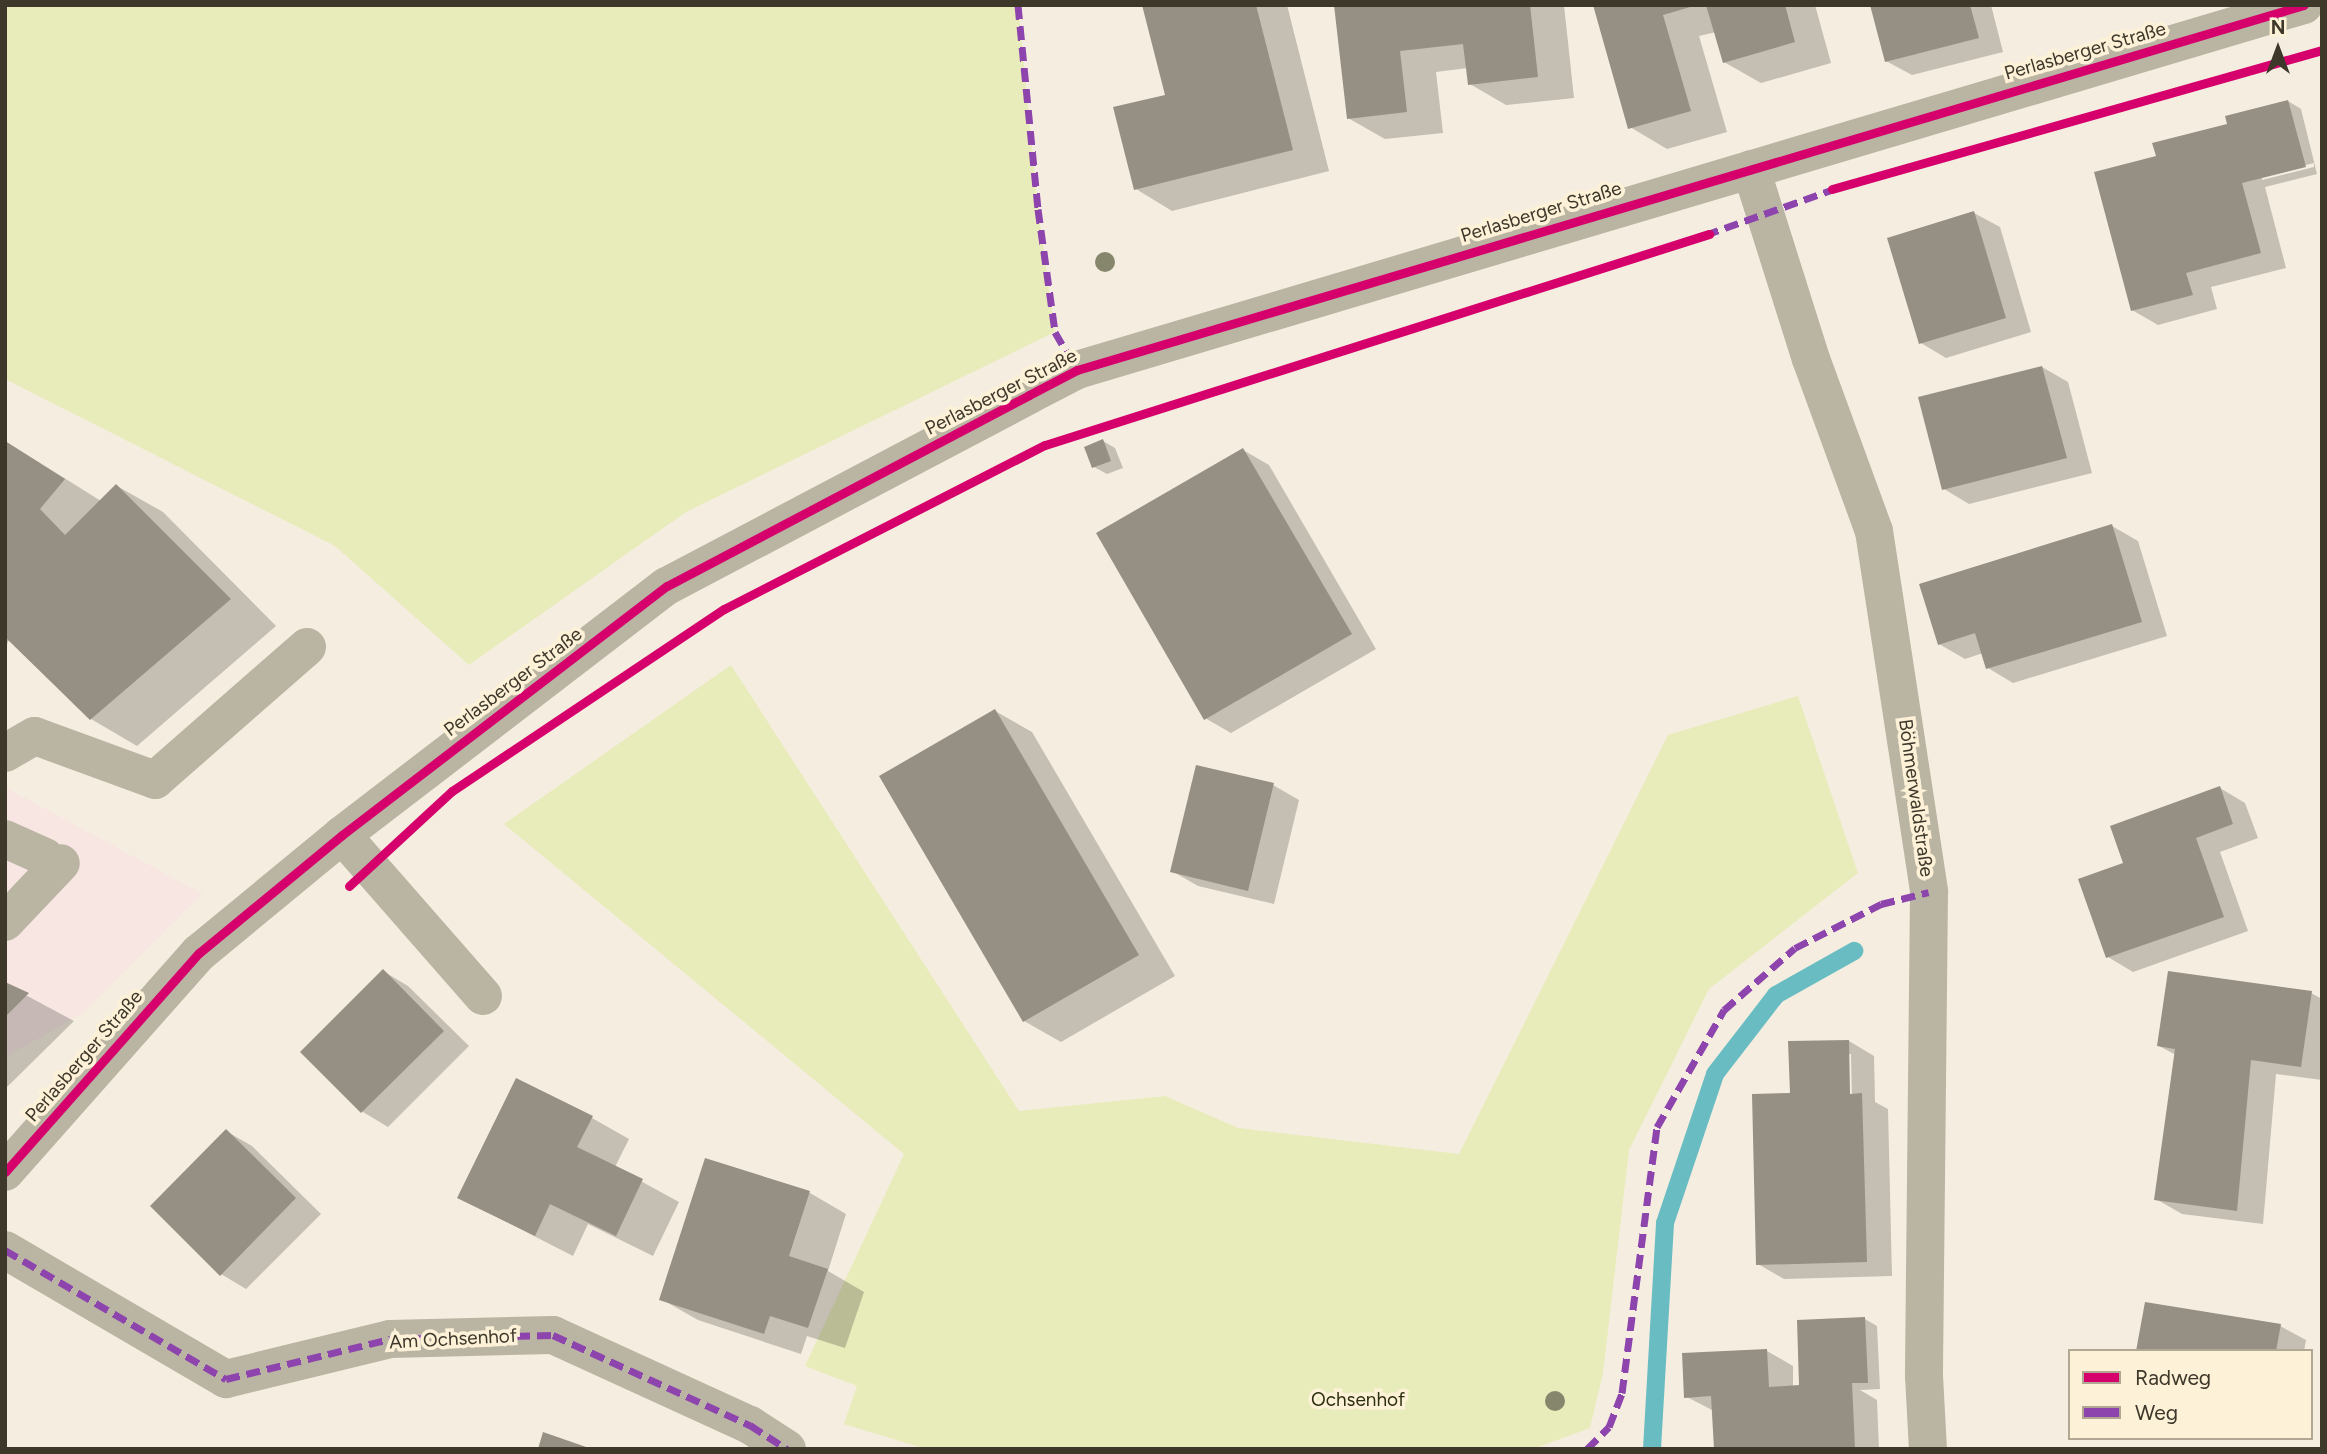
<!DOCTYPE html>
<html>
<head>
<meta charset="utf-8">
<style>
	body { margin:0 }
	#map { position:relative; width:2327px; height:1454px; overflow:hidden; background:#f5eee0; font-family:Figtree,sans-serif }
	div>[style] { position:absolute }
	.medical>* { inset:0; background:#f8e6e3 }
	.green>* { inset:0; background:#e8ebba }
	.shadow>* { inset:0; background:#0003 }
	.stream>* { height:18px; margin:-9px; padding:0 9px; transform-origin:9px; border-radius:9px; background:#6abcc3 }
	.building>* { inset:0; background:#968f84 }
	.minor>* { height:38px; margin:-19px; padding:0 19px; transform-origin:19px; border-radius:19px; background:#bab4a3 }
	.quiet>* { height:7px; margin-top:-3.5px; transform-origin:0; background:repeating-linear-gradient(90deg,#8e44ad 0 14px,transparent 0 21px) }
	.cycleway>* { height:9px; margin:-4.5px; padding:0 4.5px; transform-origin:4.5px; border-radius:4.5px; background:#d6006c }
	.trees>* { width:20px; height:20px; margin:-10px; border-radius:50%; background:#86866c }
	span { translate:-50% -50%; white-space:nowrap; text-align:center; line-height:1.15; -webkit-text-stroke:7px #fdf1d8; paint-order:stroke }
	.street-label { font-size:19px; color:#3e382b }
	.park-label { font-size:19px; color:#2c300e }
	.frame { position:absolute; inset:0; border:7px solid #3e382b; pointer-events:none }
	.legend { position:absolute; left:2068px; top:1349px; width:245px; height:91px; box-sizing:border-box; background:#fdf1d8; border:2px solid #b1a793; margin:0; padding:9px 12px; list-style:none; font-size:21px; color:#3e382b }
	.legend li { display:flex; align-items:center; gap:14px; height:35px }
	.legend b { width:35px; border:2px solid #b1a793 }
	.north { position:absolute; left:2243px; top:14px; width:70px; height:70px; -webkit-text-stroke:5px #fdf1d8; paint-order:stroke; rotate:0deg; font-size:19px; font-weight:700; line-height:28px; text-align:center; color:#3e382b }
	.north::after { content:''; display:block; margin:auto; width:24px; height:32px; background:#3e382b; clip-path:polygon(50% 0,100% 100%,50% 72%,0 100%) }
</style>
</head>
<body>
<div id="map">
	<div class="medical">
		<div style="clip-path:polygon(5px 787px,203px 894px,81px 1014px,5px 1057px)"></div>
	</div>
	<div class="green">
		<div style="clip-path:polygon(5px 5px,1018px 5px,1038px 209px,1055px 332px,686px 512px,469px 665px,335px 546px,5px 379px)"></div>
		<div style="clip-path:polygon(731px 665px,1019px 1111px,1165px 1096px,1238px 1128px,1459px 1154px,1668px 735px,1798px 696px,1858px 873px,1709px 989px,1629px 1150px,1603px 1373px,1590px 1428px,1533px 1449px,926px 1449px,844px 1424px,857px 1386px,805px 1366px,904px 1154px,504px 824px)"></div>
	</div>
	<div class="shadow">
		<div style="clip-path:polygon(1144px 5px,1287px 5px,1329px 171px,1172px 211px,1136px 189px,1167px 96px)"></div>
		<div style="clip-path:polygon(1336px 5px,1564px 5px,1574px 98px,1506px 105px,1470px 84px,1468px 68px,1436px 72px,1443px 133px,1385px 139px,1348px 118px)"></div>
		<div style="clip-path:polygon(1595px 5px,1815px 5px,1831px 63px,1761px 83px,1724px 62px,1716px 32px,1699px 36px,1727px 132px,1667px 149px,1630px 127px)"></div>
		<div style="clip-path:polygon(1872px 5px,1991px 5px,2003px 52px,1912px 75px,1886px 61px)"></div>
		<div style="clip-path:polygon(evenodd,2288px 101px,2301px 109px,2317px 174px,2265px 187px,2286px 268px,2211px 287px,2217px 309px,2158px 325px,2132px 310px,2158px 157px,2288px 101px,2314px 163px,2314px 167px,2262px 180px,2262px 176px,2314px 163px)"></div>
		<div style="clip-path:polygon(1974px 213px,2000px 227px,2031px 332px,1946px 358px,1921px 343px)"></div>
		<div style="clip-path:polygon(2042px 367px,2068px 382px,2092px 473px,1969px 504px,1944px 489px)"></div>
		<div style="clip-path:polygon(5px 441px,101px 501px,117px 486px,163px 512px,276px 626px,137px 746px,91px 719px,9px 640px,5px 648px)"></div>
		<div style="clip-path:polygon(1103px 441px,1115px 448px,1123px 468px,1107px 474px,1094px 467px)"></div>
		<div style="clip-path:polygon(1243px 450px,1269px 465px,1376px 649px,1231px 733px,1205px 718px)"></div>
		<div style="clip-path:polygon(2112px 526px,2138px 541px,2167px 636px,2013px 683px,1988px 668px,1983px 653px,1965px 659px,1939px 644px)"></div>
		<div style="clip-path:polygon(995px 711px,1032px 732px,1175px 976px,1061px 1042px,1024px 1021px)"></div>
		<div style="clip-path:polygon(1273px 785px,1299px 800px,1274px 904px,1198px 886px,1172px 871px)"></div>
		<div style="clip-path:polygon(2220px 788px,2245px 803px,2258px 838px,2220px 852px,2248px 931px,2133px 972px,2108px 957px,2125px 864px)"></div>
		<div style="clip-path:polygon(383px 971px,408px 986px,469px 1046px,388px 1127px,363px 1112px,303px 1052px)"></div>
		<div style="clip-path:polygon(5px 984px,74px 1021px,5px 1089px)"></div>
		<div style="clip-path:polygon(2311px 993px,2322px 999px,2322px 1080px,2276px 1074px,2263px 1224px,2182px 1214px,2156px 1199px,2176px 1055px,2159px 1046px)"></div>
		<div style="clip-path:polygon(evenodd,1849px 1041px,1874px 1056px,1875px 1102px,1888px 1109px,1892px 1276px,1784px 1279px,1758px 1264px,1791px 1095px,1849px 1041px,1848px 1054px,1851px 1054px,1852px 1103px,1849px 1103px,1848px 1054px)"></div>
		<div style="clip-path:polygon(592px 1118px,629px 1139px,615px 1167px,679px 1202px,653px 1256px,588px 1224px,573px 1256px,460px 1198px)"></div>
		<div style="clip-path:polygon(226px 1131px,252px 1146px,321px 1214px,246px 1289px,221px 1274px)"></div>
		<div style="clip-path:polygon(706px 1160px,810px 1193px,846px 1214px,828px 1271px,864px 1292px,845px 1348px,807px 1336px,801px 1354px,698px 1320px,661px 1299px)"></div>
		<div style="clip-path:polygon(1865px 1319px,1877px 1326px,1880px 1389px,1860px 1390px,1877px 1400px,1879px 1449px,1715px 1449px,1714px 1411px,1685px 1396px,1767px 1351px,1793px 1366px,1793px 1387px,1805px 1387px)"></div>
		<div style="clip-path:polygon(2280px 1326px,2306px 1340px,2304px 1351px,2138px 1351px)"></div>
	</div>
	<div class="stream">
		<div style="left:1652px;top:1449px;width:226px;rotate:-86.7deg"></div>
		<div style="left:1665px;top:1223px;width:157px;rotate:-71.4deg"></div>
		<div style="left:1715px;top:1074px;width:100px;rotate:-52.3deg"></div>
		<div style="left:1776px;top:995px;width:90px;rotate:-29.4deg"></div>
	</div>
	<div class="building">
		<div style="clip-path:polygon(1142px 5px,1256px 5px,1293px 150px,1134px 190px,1113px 107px,1165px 95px)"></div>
		<div style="clip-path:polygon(1334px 5px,1530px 5px,1538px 77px,1468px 85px,1463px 44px,1400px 51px,1407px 112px,1347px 119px)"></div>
		<div style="clip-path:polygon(1593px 5px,1697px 5px,1663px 15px,1691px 111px,1628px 129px)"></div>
		<div style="clip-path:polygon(1706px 5px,1785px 5px,1795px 42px,1723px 63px)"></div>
		<div style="clip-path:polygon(1870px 5px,1970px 5px,1979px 38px,1885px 62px)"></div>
		<div style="clip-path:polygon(2288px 100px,2306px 167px,2242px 183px,2261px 253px,2186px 273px,2193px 295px,2131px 311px,2094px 172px,2156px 156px,2152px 143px,2227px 124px,2225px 116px)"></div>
		<div style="clip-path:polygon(1974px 211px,2006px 318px,1919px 344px,1887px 238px)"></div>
		<div style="clip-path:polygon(2042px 366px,2067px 458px,1942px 490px,1918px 397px)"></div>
		<div style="clip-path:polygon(1103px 439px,1111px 461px,1092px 468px,1084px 447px)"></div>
		<div style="clip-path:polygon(5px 441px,65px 479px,40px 509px,65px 535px,116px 484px,231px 599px,90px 720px,5px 637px)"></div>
		<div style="clip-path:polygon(1243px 448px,1352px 634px,1204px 720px,1096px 533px)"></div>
		<div style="clip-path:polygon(2112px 524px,2142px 622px,1986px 669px,1975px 633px,1938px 645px,1919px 584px)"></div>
		<div style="clip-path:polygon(995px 709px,1139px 955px,1023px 1022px,879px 776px)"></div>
		<div style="clip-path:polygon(1196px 765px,1274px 783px,1248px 891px,1170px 872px)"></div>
		<div style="clip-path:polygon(2220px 786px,2233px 824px,2196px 838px,2224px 917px,2106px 958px,2078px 879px,2123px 863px,2110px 826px)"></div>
		<div style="clip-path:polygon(383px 969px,444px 1031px,361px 1113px,300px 1052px)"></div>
		<div style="clip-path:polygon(2168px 971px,2312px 991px,2301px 1067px,2251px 1060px,2237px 1211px,2154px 1200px,2175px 1049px,2157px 1046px)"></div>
		<div style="clip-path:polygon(5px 982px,29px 993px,5px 1017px)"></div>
		<div style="clip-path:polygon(1849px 1040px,1850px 1094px,1862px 1093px,1867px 1262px,1756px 1265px,1752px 1094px,1790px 1093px,1788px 1041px)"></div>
		<div style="clip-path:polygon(516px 1078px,593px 1116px,577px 1147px,643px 1179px,616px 1236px,550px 1204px,535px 1236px,457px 1198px)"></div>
		<div style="clip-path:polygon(226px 1129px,296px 1198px,220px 1276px,150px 1206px)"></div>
		<div style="clip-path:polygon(705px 1158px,810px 1191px,789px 1256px,828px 1269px,808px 1328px,770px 1316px,764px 1334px,659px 1300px)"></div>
		<div style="clip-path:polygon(2145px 1302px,2281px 1324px,2276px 1351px,2136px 1351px)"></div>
		<div style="clip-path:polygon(1865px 1317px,1868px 1383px,1852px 1383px,1855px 1449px,1714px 1449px,1711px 1396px,1684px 1398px,1682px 1353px,1767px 1349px,1769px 1387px,1799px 1385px,1797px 1320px)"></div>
		<div style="clip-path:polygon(543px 1432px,589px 1448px,589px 1449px,538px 1449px)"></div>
	</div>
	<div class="minor">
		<div style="left:1751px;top:169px;width:199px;rotate:72.5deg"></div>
		<div style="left:1811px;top:359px;width:183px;rotate:69.9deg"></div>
		<div style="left:1874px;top:531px;width:365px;rotate:81.3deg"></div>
		<div style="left:1929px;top:892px;width:484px;rotate:90.6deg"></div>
		<div style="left:1924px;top:1376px;width:73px;rotate:86.9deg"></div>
		<div style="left:5px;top:753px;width:34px;rotate:-30deg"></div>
		<div style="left:35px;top:736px;width:128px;rotate:20.1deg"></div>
		<div style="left:155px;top:780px;width:202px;rotate:-41.2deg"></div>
		<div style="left:342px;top:835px;width:214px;rotate:48.8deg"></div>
		<div style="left:5px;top:839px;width:44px;rotate:24.2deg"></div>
		<div style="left:5px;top:922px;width:81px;rotate:-46.5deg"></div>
		<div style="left:5px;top:1172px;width:293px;rotate:-48.5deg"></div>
		<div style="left:199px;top:953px;width:185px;rotate:-39.5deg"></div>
		<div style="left:342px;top:835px;width:409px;rotate:-37.5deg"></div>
		<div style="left:667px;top:586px;width:409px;rotate:-27.8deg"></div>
		<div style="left:1029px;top:395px;width:54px;rotate:-27.5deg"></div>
		<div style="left:1077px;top:370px;width:1280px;rotate:-16.57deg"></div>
		<div style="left:5px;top:1250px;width:256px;rotate:30.3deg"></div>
		<div style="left:226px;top:1379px;width:169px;rotate:-13.7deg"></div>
		<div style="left:390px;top:1339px;width:163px;rotate:-1.4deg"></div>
		<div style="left:553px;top:1335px;width:217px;rotate:24.6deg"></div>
		<div style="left:750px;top:1425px;width:44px;rotate:33deg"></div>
	</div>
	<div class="quiet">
		<div style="left:1018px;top:5px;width:205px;rotate:84.4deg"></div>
		<div style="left:1038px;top:209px;width:124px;rotate:82.1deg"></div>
		<div style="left:1055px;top:332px;width:44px;rotate:59.9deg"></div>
		<div style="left:1705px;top:235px;width:140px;rotate:-19.6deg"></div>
		<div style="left:5px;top:1250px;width:256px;rotate:30.3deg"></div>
		<div style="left:226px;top:1379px;width:169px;rotate:-13.7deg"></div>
		<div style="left:390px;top:1339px;width:163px;rotate:-1.4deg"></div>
		<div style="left:553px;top:1335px;width:217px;rotate:24.6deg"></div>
		<div style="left:750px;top:1425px;width:44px;rotate:33deg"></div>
		<div style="left:1587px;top:1449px;width:31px;rotate:-45deg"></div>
		<div style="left:1609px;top:1427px;width:36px;rotate:-69deg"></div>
		<div style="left:1622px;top:1393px;width:268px;rotate:-82.5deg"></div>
		<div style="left:1657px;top:1127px;width:135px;rotate:-60.2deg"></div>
		<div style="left:1724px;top:1010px;width:94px;rotate:-41.1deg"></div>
		<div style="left:1795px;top:948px;width:97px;rotate:-27.1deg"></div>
		<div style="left:1881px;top:904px;width:49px;rotate:-14deg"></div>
	</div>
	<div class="cycleway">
		<div style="left:1832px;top:189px;width:509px;rotate:-15.84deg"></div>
		<div style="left:349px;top:886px;width:140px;rotate:-42.7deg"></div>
		<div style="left:452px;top:791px;width:327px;rotate:-33.8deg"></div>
		<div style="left:724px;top:609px;width:360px;rotate:-27.1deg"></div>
		<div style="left:1045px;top:445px;width:697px;rotate:-17.63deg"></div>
		<div style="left:5px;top:1172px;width:293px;rotate:-48.5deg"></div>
		<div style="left:199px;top:953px;width:185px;rotate:-39.5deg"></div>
		<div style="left:342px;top:835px;width:409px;rotate:-37.5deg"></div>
		<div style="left:667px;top:586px;width:409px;rotate:-27.8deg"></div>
		<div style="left:1029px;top:395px;width:54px;rotate:-27.5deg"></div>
		<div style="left:1077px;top:370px;width:1280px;rotate:-16.57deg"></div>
	</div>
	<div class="trees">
		<div style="left:1105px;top:262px"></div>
		<div style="left:1555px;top:1401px"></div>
	</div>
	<div class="street-label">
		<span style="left:2085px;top:51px;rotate:-16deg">Perlasberger Straße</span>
		<span style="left:1541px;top:212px;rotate:-17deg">Perlasberger Straße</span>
		<span style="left:1001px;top:392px;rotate:-27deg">Perlasberger Straße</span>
		<span style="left:513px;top:682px;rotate:-37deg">Perlasberger Straße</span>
		<span style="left:1916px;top:798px;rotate:82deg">Böhmerwaldstraße</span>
		<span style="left:84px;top:1056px;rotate:-49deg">Perlasberger Straße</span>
		<span style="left:453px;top:1339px;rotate:-3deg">Am Ochsenhof</span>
	</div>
	<div class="park-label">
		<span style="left:1358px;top:1400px">Ochsenhof</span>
	</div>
	<div class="frame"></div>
	<ul class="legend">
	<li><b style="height:9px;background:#d6006c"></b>Radweg</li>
	<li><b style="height:9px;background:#8e44ad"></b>Weg</li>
	</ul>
	<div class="north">N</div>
</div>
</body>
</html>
